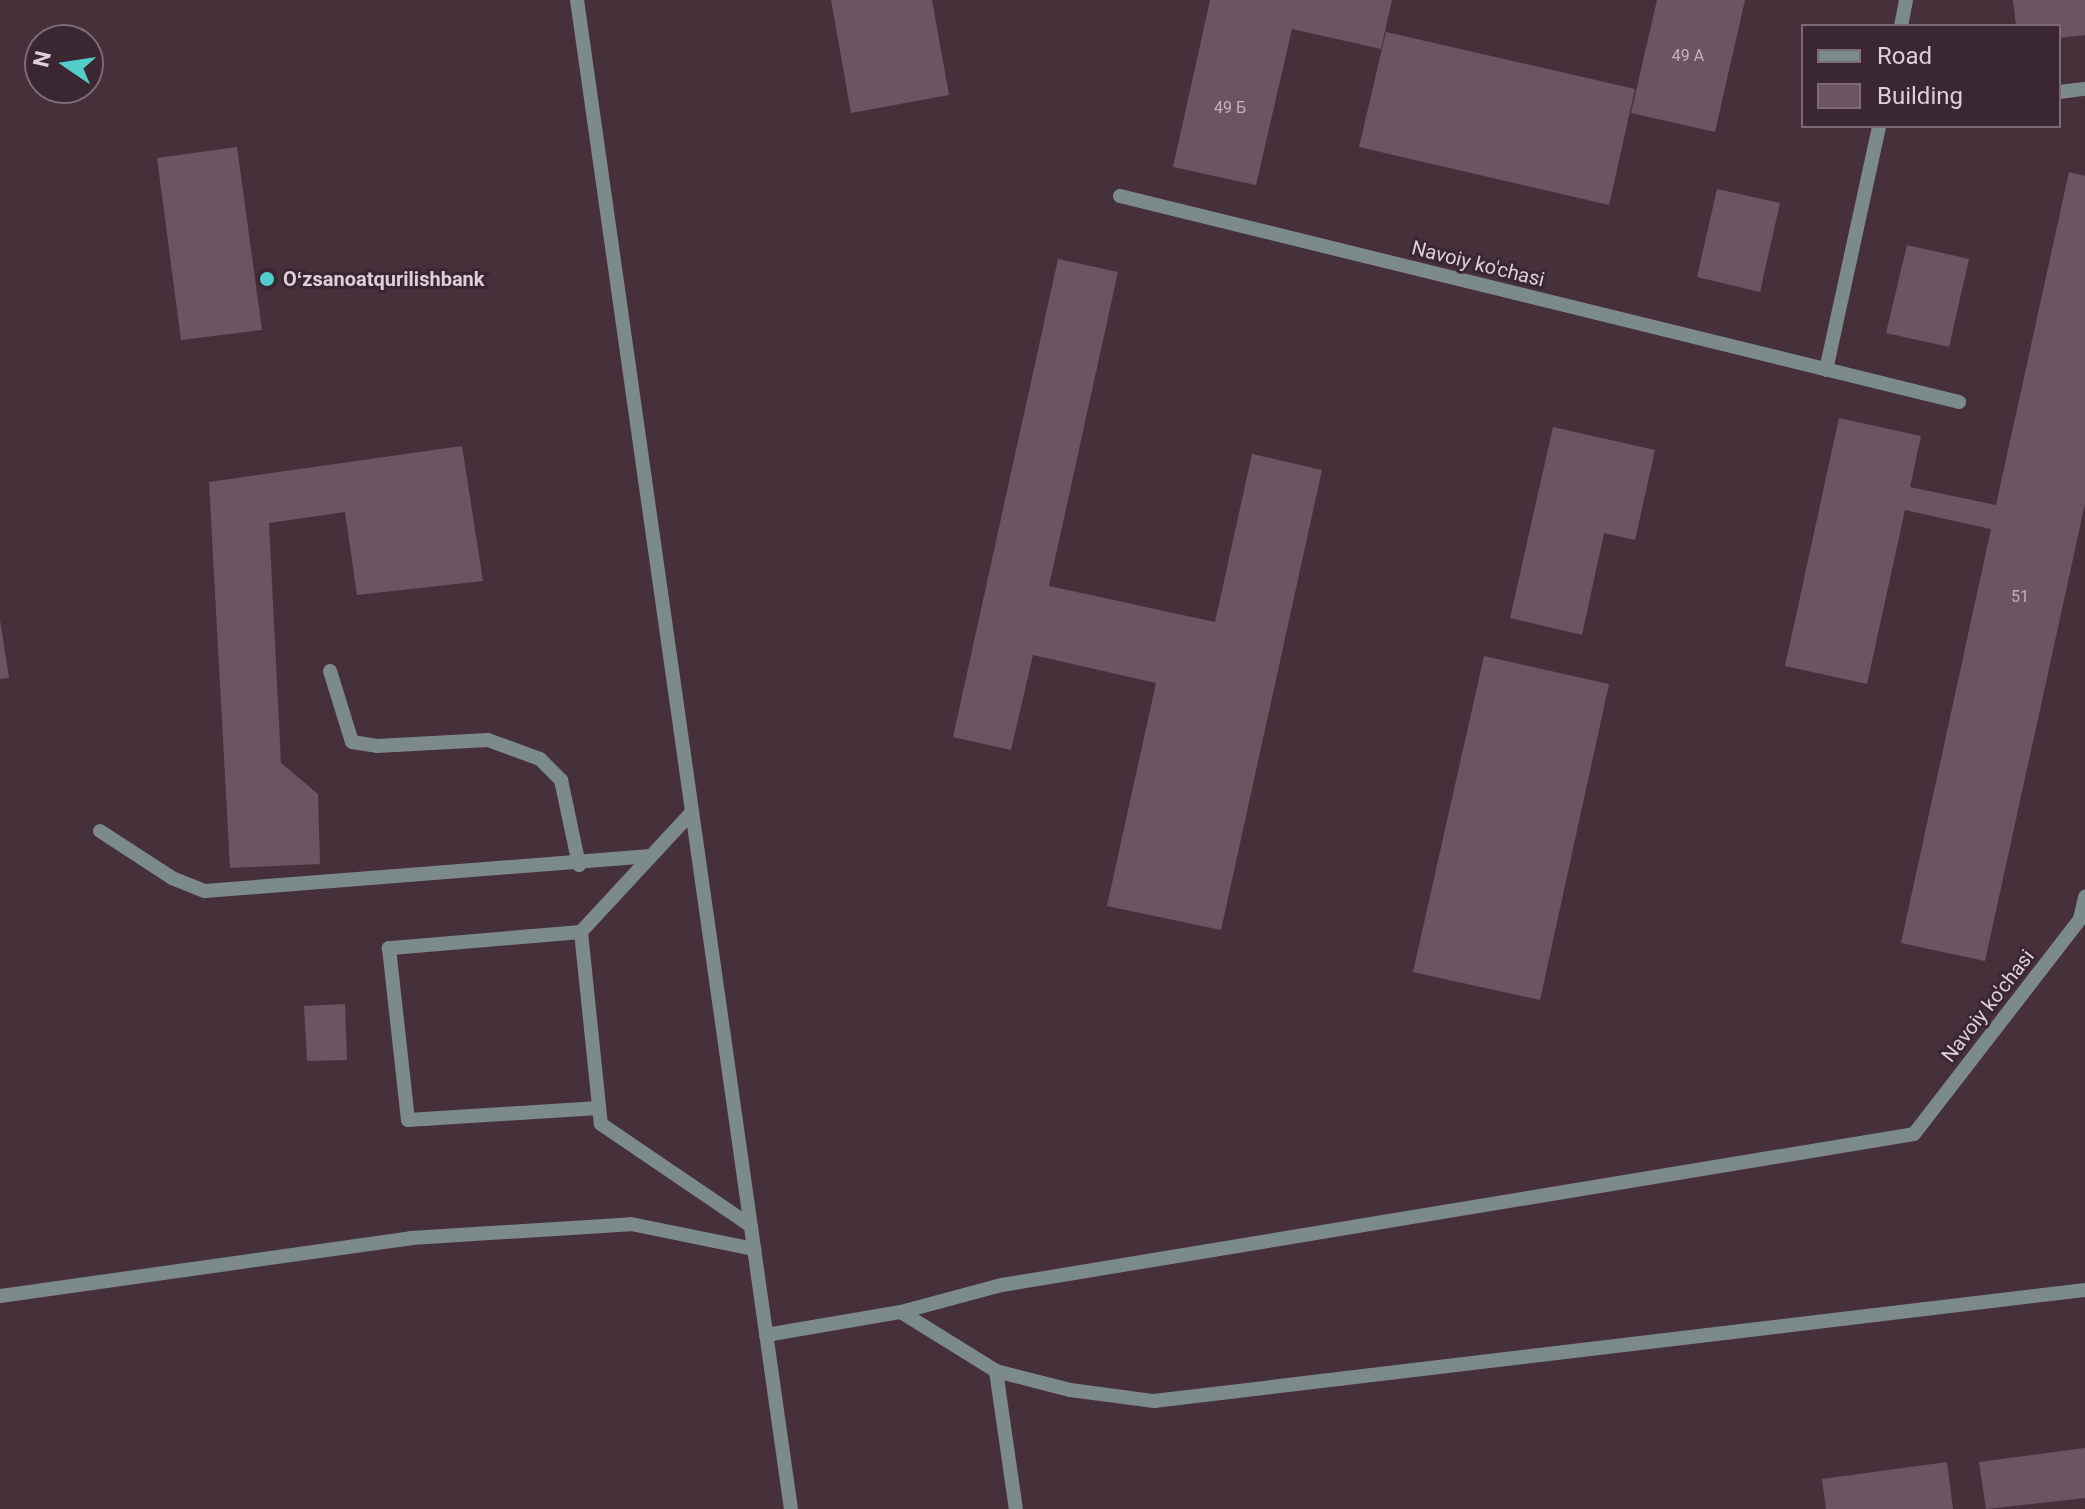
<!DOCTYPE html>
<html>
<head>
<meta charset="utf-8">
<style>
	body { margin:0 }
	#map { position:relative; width:2085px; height:1509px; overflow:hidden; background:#46313b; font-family:Roboto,sans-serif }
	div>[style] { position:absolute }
	.building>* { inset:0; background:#6c5560 }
	.minor>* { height:14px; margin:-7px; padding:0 7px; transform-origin:7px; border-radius:7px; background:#7d8a8a }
	.dots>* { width:22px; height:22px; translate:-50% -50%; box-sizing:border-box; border:4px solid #3b2731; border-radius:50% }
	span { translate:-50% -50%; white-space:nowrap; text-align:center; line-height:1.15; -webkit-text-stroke:6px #3b2731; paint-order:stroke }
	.number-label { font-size:16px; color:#c2b1b8 }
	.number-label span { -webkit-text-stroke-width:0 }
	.street-label { font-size:20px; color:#ded0d6 }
	.poi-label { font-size:20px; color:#ded0d6; font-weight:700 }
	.left { translate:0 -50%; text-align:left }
	.legend { position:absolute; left:1801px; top:24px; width:260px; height:104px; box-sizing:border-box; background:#3b2731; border:2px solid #7c6b73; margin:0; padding:10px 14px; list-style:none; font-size:24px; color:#ded0d6 }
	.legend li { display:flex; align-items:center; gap:16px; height:40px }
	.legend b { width:40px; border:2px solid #7c6b73 }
	.north { position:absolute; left:24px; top:24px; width:80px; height:80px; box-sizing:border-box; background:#3b2731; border:2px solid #7c6b73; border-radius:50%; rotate:283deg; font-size:22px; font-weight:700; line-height:32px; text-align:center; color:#ded0d6 }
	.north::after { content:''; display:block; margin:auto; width:28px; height:36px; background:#53cdcb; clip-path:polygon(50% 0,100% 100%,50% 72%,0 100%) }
</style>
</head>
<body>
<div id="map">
	<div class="building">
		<div style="clip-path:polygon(831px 0,932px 0,949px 95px,851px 113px)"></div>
		<div style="clip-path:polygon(1210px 0,1392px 0,1381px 49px,1292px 29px,1256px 185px,1173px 167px)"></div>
		<div style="clip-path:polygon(1657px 0,1745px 0,1715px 132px,1631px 113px)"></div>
		<div style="clip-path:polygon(2013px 0,2085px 0,2085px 35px,2059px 38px,2059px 26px,2016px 26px)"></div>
		<div style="clip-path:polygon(1386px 32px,1635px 89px,1609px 205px,1359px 147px)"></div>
		<div style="clip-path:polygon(237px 147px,262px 330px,181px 340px,157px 158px)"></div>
		<div style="clip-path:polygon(2069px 172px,2085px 176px,2085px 504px,1985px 961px,1901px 943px,1991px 529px,1905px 510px,1867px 684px,1785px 666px,1839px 418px,1921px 436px,1910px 487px,1996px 505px)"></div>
		<div style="clip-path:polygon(1717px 189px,1780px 203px,1760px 292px,1697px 277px)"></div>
		<div style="clip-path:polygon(1907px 245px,1969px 259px,1949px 347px,1886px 333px)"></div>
		<div style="clip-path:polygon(1058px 259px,1118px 272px,1049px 586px,1215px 622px,1252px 454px,1322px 470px,1221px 930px,1107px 906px,1156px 683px,1033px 655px,1011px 750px,953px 737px)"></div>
		<div style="clip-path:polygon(1553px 427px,1655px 450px,1635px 540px,1604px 533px,1582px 635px,1510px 618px)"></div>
		<div style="clip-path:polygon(462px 446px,483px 581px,357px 595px,345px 512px,269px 523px,281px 763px,318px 794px,320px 864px,230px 868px,209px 482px)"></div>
		<div style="clip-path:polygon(0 620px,9px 678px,0 679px)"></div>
		<div style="clip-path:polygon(1484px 656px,1609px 684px,1540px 1000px,1413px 972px)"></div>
		<div style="clip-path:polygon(345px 1004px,347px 1060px,307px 1061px,304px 1006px)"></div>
		<div style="clip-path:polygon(2085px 1448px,2085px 1498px,1986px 1509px,1979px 1462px)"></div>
		<div style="clip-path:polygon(1947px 1462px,1953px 1509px,1826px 1509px,1822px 1479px)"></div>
	</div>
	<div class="minor">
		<div style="left:577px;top:0;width:1524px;rotate:81.93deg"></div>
		<div style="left:1901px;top:26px;width:26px;rotate:-79deg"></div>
		<div style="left:2059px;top:92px;width:26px;rotate:-7deg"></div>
		<div style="left:1120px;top:196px;width:864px;rotate:13.79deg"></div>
		<div style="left:1826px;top:370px;width:250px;rotate:-77.7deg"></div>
		<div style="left:330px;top:671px;width:74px;rotate:72.8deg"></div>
		<div style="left:352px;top:742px;width:25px;rotate:9deg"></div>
		<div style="left:377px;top:746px;width:111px;rotate:-3.1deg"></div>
		<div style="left:488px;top:740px;width:55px;rotate:20.1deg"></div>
		<div style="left:540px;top:759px;width:30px;rotate:45deg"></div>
		<div style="left:561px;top:780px;width:87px;rotate:78deg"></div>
		<div style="left:692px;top:812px;width:163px;rotate:132.8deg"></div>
		<div style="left:581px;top:932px;width:193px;rotate:84.1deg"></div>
		<div style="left:601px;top:1124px;width:181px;rotate:34.2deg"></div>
		<div style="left:100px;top:831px;width:86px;rotate:33.1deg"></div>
		<div style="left:172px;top:878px;width:35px;rotate:22deg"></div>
		<div style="left:205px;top:891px;width:447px;rotate:-4.5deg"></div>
		<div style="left:581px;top:932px;width:193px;rotate:175.2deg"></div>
		<div style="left:389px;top:948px;width:173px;rotate:83.7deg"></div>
		<div style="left:408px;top:1120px;width:191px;rotate:-3.6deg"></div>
		<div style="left:0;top:1296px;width:415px;rotate:-8deg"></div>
		<div style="left:411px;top:1238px;width:220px;rotate:-3.6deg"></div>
		<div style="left:631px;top:1224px;width:126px;rotate:11.5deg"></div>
		<div style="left:901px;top:1312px;width:112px;rotate:31.8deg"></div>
		<div style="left:996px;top:1371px;width:76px;rotate:14.4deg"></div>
		<div style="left:1070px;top:1390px;width:85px;rotate:7.5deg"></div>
		<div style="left:1154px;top:1401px;width:938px;rotate:-6.8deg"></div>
		<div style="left:766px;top:1335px;width:137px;rotate:-9.7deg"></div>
		<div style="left:901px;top:1312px;width:105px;rotate:-15deg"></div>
		<div style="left:1002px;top:1285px;width:924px;rotate:-9.4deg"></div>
		<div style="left:1914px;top:1134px;width:272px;rotate:-52.3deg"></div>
		<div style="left:2080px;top:919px;width:23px;rotate:-77deg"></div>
		<div style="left:996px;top:1371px;width:139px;rotate:81.8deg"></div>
	</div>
	<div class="dots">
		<div style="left:267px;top:279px;background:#53cdcb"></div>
	</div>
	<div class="number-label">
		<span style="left:1688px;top:56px">49 А</span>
		<span style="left:1230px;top:108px">49 Б</span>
		<span style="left:2020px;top:597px">51</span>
	</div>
	<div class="street-label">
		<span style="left:1478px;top:264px;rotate:14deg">Navoiy ko'chasi</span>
		<span style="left:1988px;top:1006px;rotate:-52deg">Navoiy ko'chasi</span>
	</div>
	<div class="poi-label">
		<span class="left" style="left:283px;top:279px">Oʻzsanoatqurilishbank</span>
	</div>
	<ul class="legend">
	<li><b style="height:10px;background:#7d8a8a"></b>Road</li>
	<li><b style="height:22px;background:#6c5560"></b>Building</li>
	</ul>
	<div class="north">N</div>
</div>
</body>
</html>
